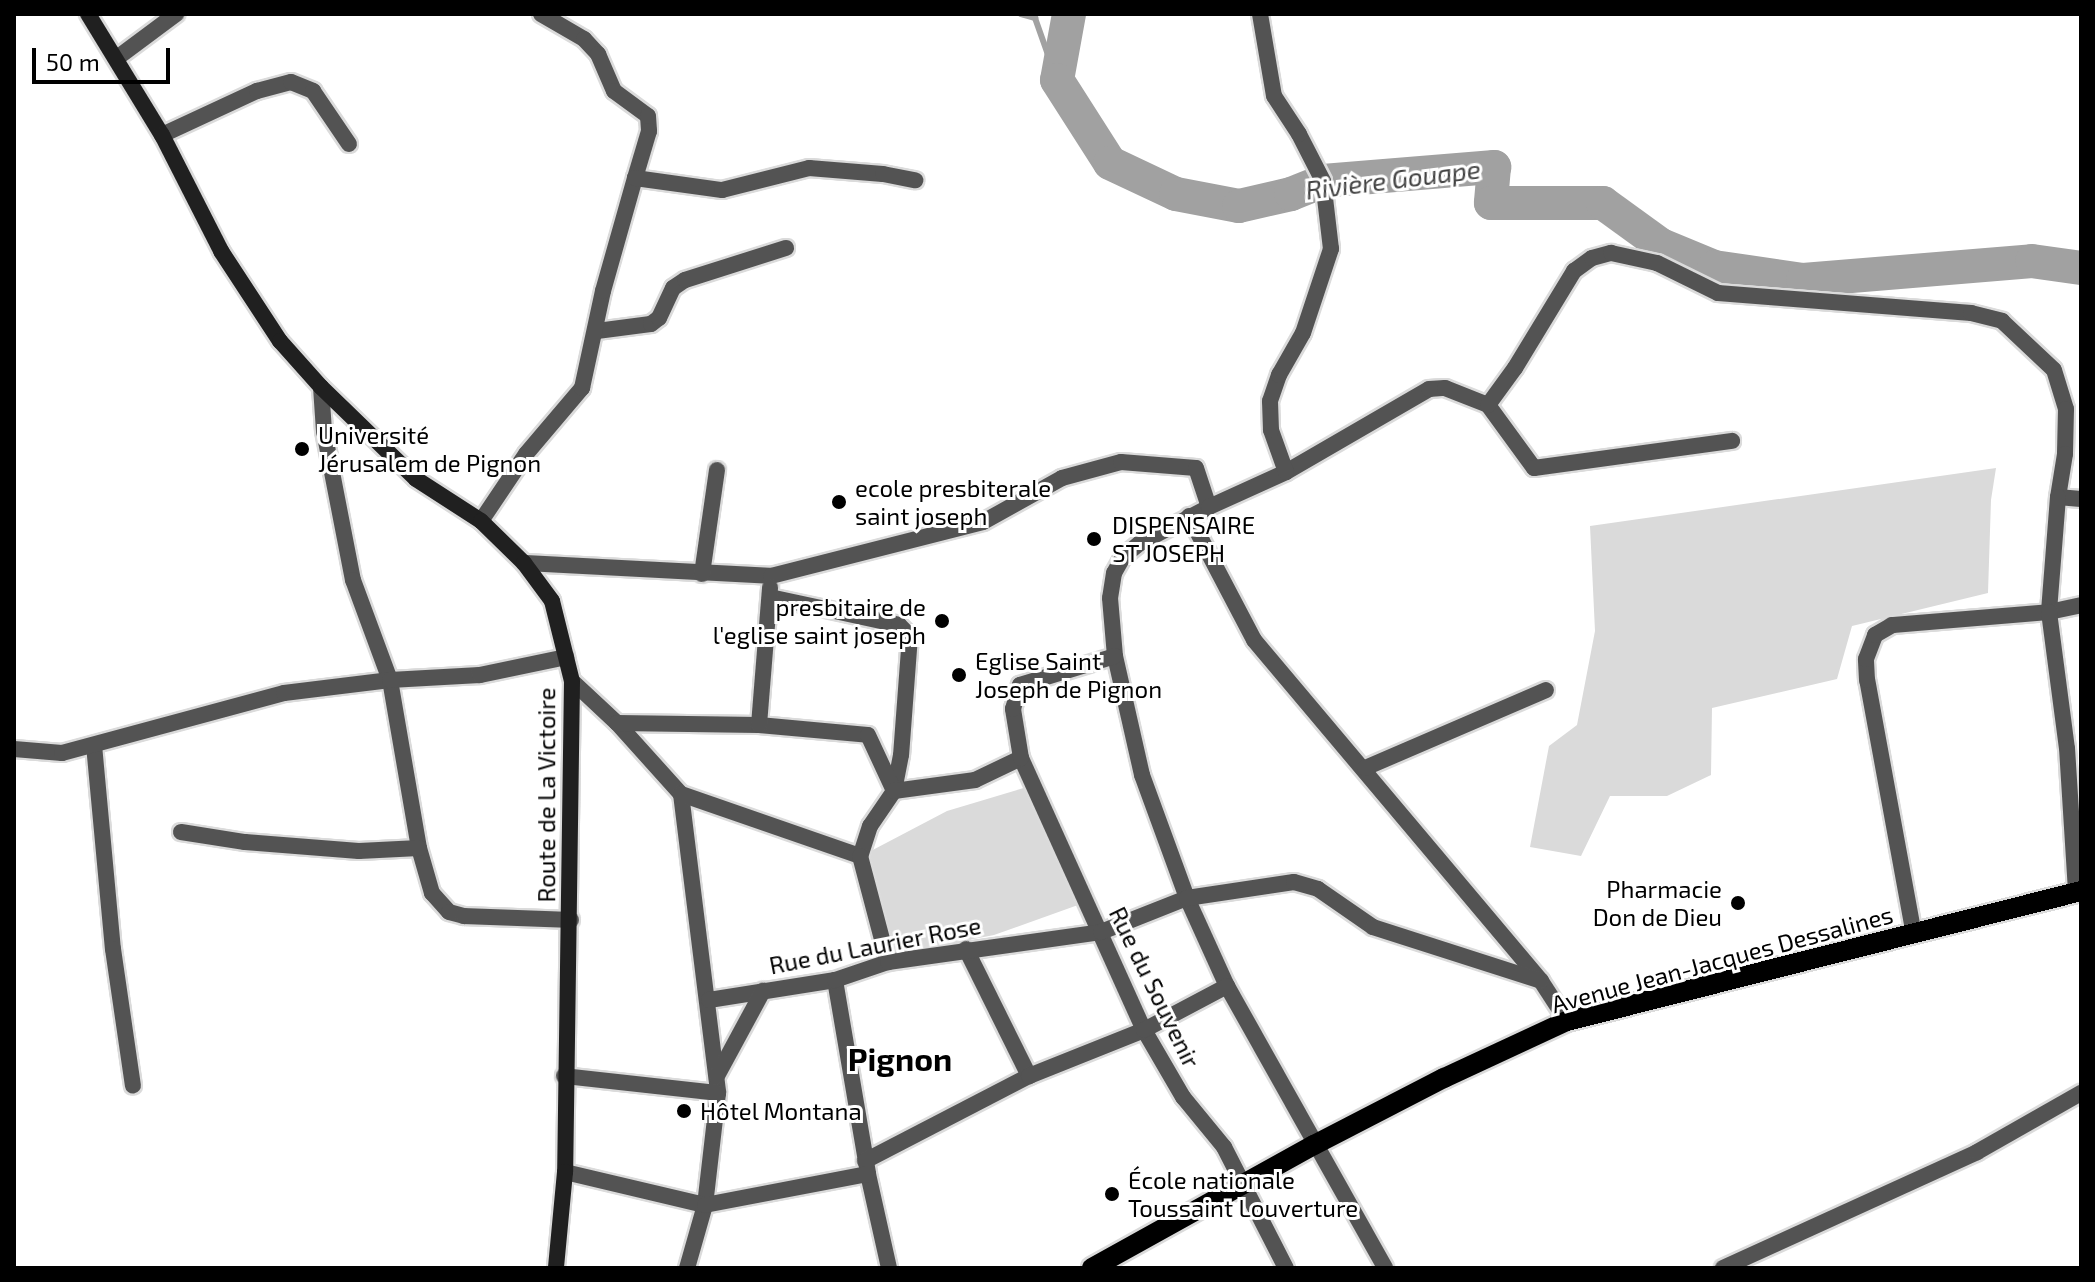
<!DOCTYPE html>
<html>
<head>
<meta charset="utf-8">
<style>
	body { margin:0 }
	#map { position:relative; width:2095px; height:1282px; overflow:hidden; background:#fff; font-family:"Exo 2",sans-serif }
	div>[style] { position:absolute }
	.green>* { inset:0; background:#dadada }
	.stream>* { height:6px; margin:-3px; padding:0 3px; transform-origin:3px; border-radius:3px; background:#a1a1a1 }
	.river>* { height:34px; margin:-17px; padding:0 17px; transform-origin:17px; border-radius:17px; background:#a1a1a1 }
	.roads { filter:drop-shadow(2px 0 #dbdbdb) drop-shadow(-2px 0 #dbdbdb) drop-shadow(0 2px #dbdbdb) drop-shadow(0 -2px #dbdbdb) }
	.street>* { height:16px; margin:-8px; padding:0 8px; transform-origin:8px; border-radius:8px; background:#535353 }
	.secondary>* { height:16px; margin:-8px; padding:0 8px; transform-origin:8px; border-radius:8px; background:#202020 }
	.primary>* { height:20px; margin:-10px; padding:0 10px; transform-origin:10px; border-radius:10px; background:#000 }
	.dots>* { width:22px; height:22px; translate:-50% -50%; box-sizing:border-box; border:4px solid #fff; border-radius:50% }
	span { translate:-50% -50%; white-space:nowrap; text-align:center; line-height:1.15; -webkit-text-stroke:6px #fff; paint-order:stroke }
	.poi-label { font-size:24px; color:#000 }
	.left { translate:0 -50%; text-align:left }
	.right { translate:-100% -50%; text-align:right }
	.street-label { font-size:24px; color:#000 }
	.water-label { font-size:26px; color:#424242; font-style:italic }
	.district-label { font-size:32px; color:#000; font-weight:700 }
	.frame { position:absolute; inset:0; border:16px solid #000; pointer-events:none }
	.scale { position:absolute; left:32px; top:48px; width:138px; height:36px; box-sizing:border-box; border:4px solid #000; border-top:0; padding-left:10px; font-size:24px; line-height:28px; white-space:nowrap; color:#000; -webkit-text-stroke:6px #fff; paint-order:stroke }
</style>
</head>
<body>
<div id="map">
	<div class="green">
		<div style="clip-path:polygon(1996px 468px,1991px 500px,1988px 593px,1852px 626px,1837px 679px,1712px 708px,1711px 775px,1667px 796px,1610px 796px,1581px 856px,1530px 847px,1549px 746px,1577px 725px,1595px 631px,1590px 526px)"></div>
		<div style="clip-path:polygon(1027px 787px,1078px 905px,994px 935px,897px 954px,867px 853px,947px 811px)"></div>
	</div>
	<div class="stream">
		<div style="left:1021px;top:14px;width:15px;rotate:16deg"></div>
		<div style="left:1035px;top:18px;width:66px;rotate:70.5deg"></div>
	</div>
	<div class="river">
		<div style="left:1069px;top:14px;width:67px;rotate:100.3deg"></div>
		<div style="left:1057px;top:80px;width:98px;rotate:57.4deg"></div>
		<div style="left:1110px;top:163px;width:73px;rotate:25.2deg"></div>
		<div style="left:1176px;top:194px;width:64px;rotate:10.8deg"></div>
		<div style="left:1239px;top:206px;width:53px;rotate:-13deg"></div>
		<div style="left:1291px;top:194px;width:35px;rotate:-22deg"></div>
		<div style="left:1323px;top:181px;width:172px;rotate:-4.7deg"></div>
		<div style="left:1494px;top:167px;width:36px;rotate:95deg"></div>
		<div style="left:1491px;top:203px;width:112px"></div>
		<div style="left:1603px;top:203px;width:72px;rotate:35.9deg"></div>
		<div style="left:1661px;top:245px;width:57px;rotate:22.5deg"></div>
		<div style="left:1714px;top:267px;width:90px;rotate:8.3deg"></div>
		<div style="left:1803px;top:280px;width:230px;rotate:-4.7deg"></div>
		<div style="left:2032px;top:261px;width:49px;rotate:8.1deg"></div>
	</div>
	<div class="roads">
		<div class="street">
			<div style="left:541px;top:14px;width:50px;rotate:30.2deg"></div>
			<div style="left:584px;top:39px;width:21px;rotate:47deg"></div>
			<div style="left:598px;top:54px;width:40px;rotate:66.6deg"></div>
			<div style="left:614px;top:91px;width:42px;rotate:36.3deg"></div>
			<div style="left:648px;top:116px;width:15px;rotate:86deg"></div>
			<div style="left:649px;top:131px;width:49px;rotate:106.6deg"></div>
			<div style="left:117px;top:58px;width:74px;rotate:-36.7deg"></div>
			<div style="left:162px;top:135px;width:105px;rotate:-24.9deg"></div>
			<div style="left:257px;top:91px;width:35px;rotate:-15deg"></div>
			<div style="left:291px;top:82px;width:24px;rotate:22deg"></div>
			<div style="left:313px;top:91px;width:64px;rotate:55.8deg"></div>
			<div style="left:597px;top:331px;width:54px;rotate:-7.4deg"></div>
			<div style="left:651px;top:324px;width:10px;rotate:-37deg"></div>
			<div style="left:659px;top:318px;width:33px;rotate:-65deg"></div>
			<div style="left:673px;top:288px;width:14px;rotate:-34deg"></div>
			<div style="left:685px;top:280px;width:106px;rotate:-17.6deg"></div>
			<div style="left:321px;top:387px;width:44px;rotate:86.1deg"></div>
			<div style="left:324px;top:431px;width:152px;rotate:79deg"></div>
			<div style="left:353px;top:580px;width:107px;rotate:69.7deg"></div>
			<div style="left:390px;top:680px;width:170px;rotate:80.2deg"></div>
			<div style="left:419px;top:848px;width:47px;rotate:73.9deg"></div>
			<div style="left:432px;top:893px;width:25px;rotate:48deg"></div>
			<div style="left:449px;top:912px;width:16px;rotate:15deg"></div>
			<div style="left:464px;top:916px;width:107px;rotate:2.1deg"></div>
			<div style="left:1488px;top:405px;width:78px;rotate:53.9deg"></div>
			<div style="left:1534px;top:468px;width:200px;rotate:-7.8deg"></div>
			<div style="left:1286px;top:472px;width:165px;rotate:-30.1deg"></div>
			<div style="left:1429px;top:389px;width:16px;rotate:-4deg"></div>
			<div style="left:1445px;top:388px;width:46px;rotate:21.6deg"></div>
			<div style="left:1488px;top:405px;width:46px;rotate:-53.9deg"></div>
			<div style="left:1515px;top:368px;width:114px;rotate:-58.7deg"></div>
			<div style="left:1574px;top:271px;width:22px;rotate:-36deg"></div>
			<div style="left:1592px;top:258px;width:20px;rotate:-15deg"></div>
			<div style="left:1611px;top:253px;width:47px;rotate:12.3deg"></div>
			<div style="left:1657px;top:263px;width:68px;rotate:26.2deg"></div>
			<div style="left:1718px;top:293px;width:254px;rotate:4.5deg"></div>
			<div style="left:1971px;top:313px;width:32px;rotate:14deg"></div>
			<div style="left:2002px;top:321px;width:71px;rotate:43.3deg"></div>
			<div style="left:2054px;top:370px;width:41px;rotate:72.9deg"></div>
			<div style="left:2066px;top:409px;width:45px;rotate:91.3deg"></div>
			<div style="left:2065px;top:454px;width:44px;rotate:99.2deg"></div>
			<div style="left:2058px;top:497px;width:23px;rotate:5deg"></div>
			<div style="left:2058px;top:497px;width:115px;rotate:94.5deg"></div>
			<div style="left:2049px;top:612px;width:33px;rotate:-12deg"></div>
			<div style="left:1209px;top:507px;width:78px;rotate:152.4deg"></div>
			<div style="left:1140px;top:543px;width:22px;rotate:141deg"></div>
			<div style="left:1123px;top:557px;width:18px;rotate:119deg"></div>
			<div style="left:1114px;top:573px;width:25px;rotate:99deg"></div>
			<div style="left:1110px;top:598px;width:58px;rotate:85.1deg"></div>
			<div style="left:1115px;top:656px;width:122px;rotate:77.2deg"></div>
			<div style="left:1142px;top:775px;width:131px;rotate:69.9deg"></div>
			<div style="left:1187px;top:898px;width:97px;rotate:65.6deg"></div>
			<div style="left:1227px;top:986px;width:323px;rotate:60.7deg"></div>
			<div style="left:1189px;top:516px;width:140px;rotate:62.3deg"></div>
			<div style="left:1254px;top:640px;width:446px;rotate:49.9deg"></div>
			<div style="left:1541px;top:981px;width:48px;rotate:57deg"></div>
			<div style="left:481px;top:521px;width:81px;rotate:-56.1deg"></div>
			<div style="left:526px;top:454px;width:87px;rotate:-49.7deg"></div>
			<div style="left:582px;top:388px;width:99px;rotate:-77.8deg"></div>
			<div style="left:603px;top:291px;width:117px;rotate:-74.2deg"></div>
			<div style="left:635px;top:178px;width:88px;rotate:7.9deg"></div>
			<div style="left:722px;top:190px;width:90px;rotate:-14.2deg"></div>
			<div style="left:809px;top:168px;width:74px;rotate:4.6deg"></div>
			<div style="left:883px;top:174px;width:33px;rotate:11deg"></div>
			<div style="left:524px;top:563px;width:247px;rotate:3deg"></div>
			<div style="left:771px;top:576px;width:219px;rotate:-14.3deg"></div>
			<div style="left:983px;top:522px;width:90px;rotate:-29.1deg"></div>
			<div style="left:1062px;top:478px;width:61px;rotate:-15.2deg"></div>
			<div style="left:1121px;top:462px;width:75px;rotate:4.6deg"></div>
			<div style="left:1196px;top:468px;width:41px;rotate:71.6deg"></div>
			<div style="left:1209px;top:507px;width:85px;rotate:-24.4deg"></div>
			<div style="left:1286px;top:472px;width:45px;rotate:-109.7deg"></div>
			<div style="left:1271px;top:430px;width:29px;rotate:-92deg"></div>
			<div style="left:1270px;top:401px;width:28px;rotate:-71deg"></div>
			<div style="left:1279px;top:375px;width:48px;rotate:-60.3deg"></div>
			<div style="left:1303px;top:333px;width:89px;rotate:-71.6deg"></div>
			<div style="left:1331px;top:249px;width:68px;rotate:-96.7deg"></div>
			<div style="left:1323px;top:181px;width:53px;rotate:-117.1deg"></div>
			<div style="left:1299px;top:134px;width:45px;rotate:-123.3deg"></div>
			<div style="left:1274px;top:96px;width:83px;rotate:-99.7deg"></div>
			<div style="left:702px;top:574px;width:105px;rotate:-81.8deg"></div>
			<div style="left:770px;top:597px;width:132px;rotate:12.2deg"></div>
			<div style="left:899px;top:625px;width:16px;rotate:45deg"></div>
			<div style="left:910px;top:636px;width:119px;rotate:94.3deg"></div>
			<div style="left:901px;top:755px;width:37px;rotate:101deg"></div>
			<div style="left:894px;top:791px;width:42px;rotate:124.4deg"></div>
			<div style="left:870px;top:826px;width:32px;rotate:108deg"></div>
			<div style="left:572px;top:681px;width:62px;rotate:43deg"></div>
			<div style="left:617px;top:723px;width:96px;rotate:48deg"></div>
			<div style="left:681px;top:794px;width:301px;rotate:82.9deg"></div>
			<div style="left:718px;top:1093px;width:113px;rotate:96.6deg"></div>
			<div style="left:705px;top:1205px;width:66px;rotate:105.9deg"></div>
			<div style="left:617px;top:723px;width:142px;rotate:0.8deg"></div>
			<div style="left:759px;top:725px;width:109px;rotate:5.2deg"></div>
			<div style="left:868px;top:735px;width:62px;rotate:65.1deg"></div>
			<div style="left:759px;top:725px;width:138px;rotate:-85.4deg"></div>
			<div style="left:94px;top:745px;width:205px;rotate:84.7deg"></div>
			<div style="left:113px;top:949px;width:138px;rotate:81.7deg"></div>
			<div style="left:14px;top:749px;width:48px;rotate:4.8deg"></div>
			<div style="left:62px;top:753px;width:230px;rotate:-15.1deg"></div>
			<div style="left:284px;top:693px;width:107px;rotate:-7deg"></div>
			<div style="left:390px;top:680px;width:90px;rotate:-3.2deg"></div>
			<div style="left:480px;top:675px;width:88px;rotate:-11.8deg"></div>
			<div style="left:1021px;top:758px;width:299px;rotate:65.7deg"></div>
			<div style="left:1144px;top:1030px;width:78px;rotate:59.8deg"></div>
			<div style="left:1183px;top:1097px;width:65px;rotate:50.6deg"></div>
			<div style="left:1224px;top:1147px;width:136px;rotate:62.9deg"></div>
			<div style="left:1365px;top:768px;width:197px;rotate:-23.3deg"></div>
			<div style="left:894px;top:791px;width:82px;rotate:-7.7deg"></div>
			<div style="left:975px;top:780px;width:51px;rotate:-25.6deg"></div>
			<div style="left:1021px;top:758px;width:50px;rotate:-99.3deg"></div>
			<div style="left:1013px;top:709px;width:25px;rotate:-74deg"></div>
			<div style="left:1020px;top:685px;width:99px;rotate:-17deg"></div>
			<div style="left:681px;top:794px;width:189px;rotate:19.1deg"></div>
			<div style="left:860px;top:856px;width:110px;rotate:75.2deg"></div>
			<div style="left:181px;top:832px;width:65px;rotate:8.9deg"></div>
			<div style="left:245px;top:842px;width:114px;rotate:4.5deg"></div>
			<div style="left:359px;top:851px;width:60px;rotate:-2.9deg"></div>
			<div style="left:1914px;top:935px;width:259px;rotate:-100.4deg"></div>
			<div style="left:1867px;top:680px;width:21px;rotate:-93deg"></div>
			<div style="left:1866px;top:659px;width:26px;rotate:-69deg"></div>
			<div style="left:1875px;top:635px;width:20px;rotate:-30deg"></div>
			<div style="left:1892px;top:625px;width:158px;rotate:-4.7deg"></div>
			<div style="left:2049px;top:612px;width:137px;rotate:82.5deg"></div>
			<div style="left:2067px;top:748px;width:144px;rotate:86.4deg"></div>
			<div style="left:966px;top:949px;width:142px;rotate:63.6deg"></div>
			<div style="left:835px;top:980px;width:197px;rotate:80.3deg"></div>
			<div style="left:868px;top:1174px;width:96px;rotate:77.4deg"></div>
			<div style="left:709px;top:1000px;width:128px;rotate:-9deg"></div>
			<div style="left:835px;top:980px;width:56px;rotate:-18.8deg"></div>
			<div style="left:888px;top:962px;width:215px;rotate:-8deg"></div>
			<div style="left:1101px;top:932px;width:92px;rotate:-21.6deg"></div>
			<div style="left:1187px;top:898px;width:108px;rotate:-8.5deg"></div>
			<div style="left:1294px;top:882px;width:25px;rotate:16deg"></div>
			<div style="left:1318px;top:889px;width:67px;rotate:34.6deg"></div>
			<div style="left:1373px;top:927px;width:176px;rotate:17.8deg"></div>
			<div style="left:564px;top:1076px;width:155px;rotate:6.3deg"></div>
			<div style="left:717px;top:1076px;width:97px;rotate:-61.6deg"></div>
			<div style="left:865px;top:1161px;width:185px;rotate:-27.4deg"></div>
			<div style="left:1029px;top:1076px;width:124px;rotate:-21.8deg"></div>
			<div style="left:1144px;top:1030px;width:94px;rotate:-27.9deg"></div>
			<div style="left:565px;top:1172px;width:144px;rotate:13.3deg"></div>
			<div style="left:705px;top:1205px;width:166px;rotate:-10.8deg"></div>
			<div style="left:1723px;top:1268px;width:279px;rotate:-24.5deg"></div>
			<div style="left:1977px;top:1152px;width:120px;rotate:-29.6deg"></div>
		</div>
		<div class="secondary">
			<div style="left:88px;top:14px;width:142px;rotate:58.6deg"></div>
			<div style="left:162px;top:135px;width:130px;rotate:63deg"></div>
			<div style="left:221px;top:251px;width:108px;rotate:56.8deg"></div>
			<div style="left:280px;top:341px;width:62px;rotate:48.3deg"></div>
			<div style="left:321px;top:387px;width:132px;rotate:44.1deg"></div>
			<div style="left:416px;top:479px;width:77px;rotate:32.9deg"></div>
			<div style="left:481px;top:521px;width:60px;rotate:44.3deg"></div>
			<div style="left:524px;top:563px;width:47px;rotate:53.6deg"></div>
			<div style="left:552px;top:601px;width:82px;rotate:76deg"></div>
			<div style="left:572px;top:681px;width:491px;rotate:90.8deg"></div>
			<div style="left:565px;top:1172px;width:96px;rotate:95.4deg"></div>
		</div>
		<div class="primary">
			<div style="left:1092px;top:1268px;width:254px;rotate:-29deg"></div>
			<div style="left:1314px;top:1145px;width:146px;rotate:-27.3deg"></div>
			<div style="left:1444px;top:1078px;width:136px;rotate:-24.9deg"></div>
			<div style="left:1567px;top:1021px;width:530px;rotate:-14.19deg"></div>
		</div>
	</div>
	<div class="dots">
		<div style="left:302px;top:449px;background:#000"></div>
		<div style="left:839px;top:502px;background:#000"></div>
		<div style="left:1094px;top:539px;background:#000"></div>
		<div style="left:942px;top:621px;background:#000"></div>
		<div style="left:959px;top:675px;background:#000"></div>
		<div style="left:1738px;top:903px;background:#000"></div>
		<div style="left:684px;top:1111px;background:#000"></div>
		<div style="left:1112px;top:1194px;background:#000"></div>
	</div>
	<div class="poi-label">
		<span class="left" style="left:318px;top:449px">Université<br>Jérusalem de Pignon</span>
		<span class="left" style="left:855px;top:502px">ecole presbiterale<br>saint joseph</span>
		<span class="left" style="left:1112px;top:539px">DISPENSAIRE<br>ST JOSEPH</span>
		<span class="right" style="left:926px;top:621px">presbitaire de<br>l'eglise saint joseph</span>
		<span class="left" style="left:975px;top:675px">Eglise Saint<br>Joseph de Pignon</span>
		<span class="right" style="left:1722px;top:903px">Pharmacie<br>Don de Dieu</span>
		<span class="left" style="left:700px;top:1111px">Hôtel Montana</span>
		<span class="left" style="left:1128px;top:1194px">École nationale<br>Toussaint Louverture</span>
	</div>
	<div class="street-label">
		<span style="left:546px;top:795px;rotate:-90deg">Route de La Victoire</span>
		<span style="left:875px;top:945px;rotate:-11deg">Rue du Laurier Rose</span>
		<span style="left:1722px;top:959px;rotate:-15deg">Avenue Jean-Jacques Dessalines</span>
		<span style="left:1155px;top:987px;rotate:64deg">Rue du Souvenir</span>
	</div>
	<div class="water-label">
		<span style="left:1393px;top:179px;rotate:-7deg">Rivière Gouape</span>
	</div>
	<div class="district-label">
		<span style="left:900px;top:1058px">Pignon</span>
	</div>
	<div class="frame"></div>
	<div class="scale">50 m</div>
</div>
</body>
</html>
